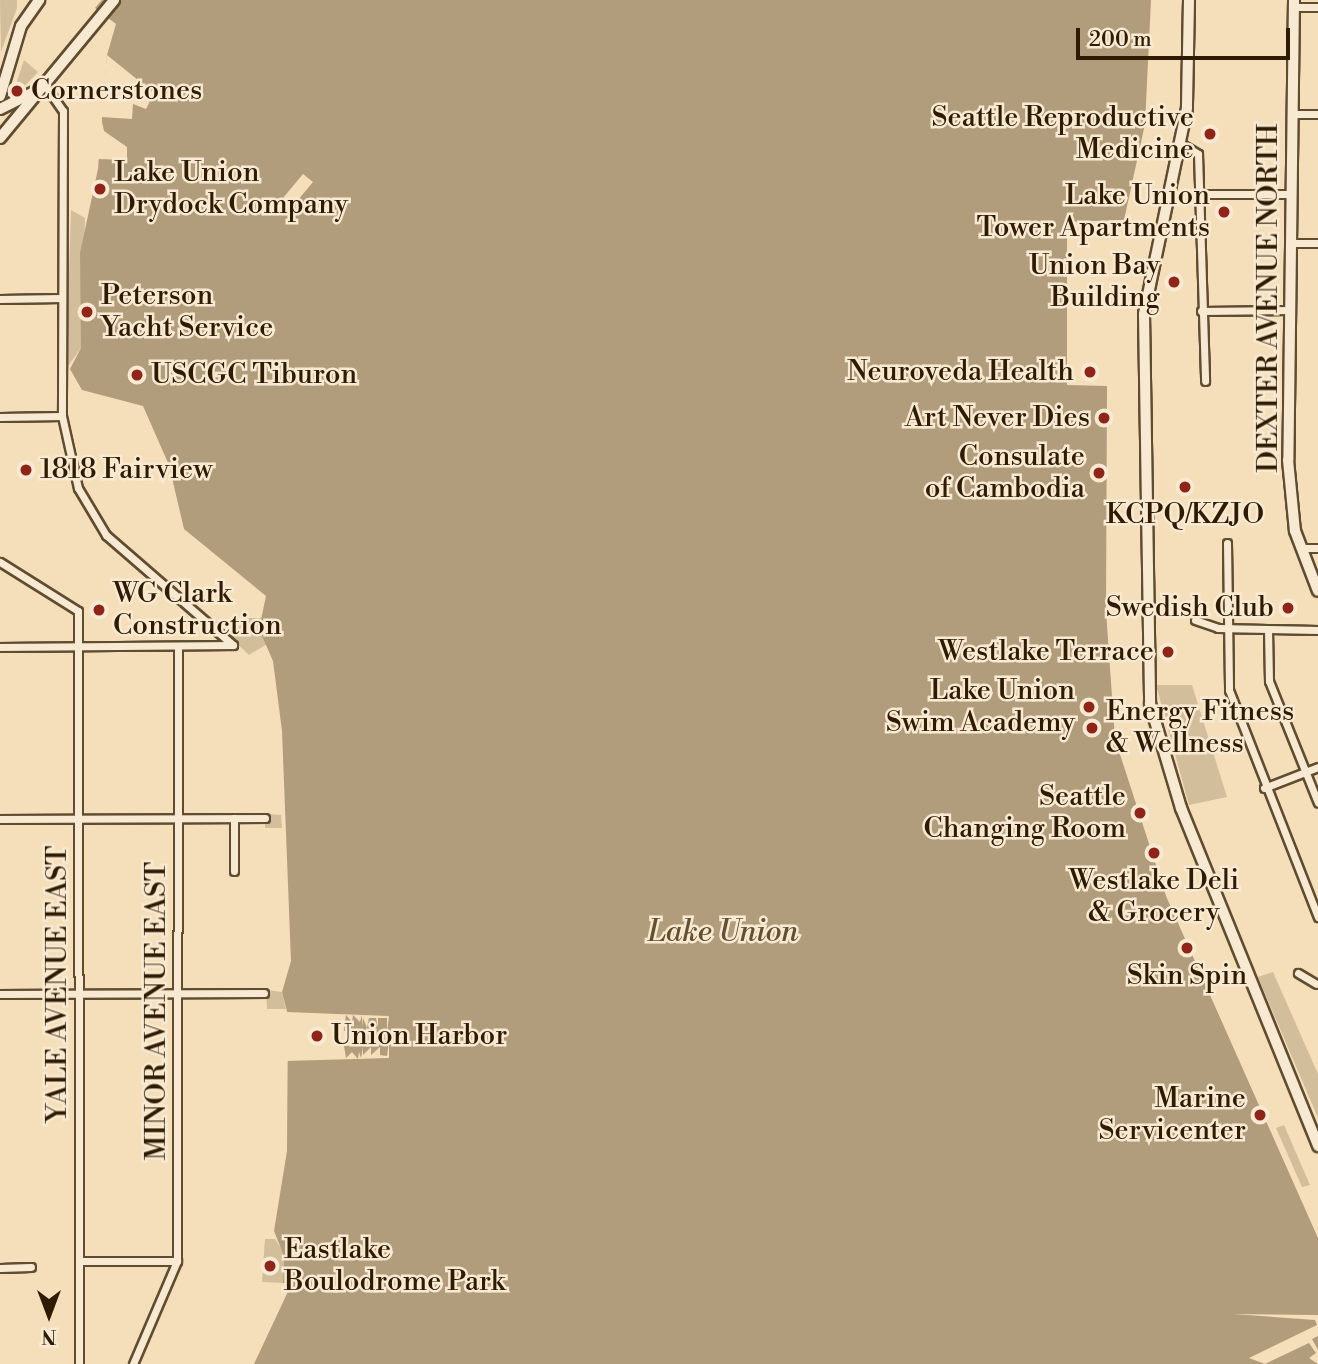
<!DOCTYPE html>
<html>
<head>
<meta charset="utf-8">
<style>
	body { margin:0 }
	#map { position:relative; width:1318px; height:1364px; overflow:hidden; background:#f4dfba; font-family:"Libre Bodoni",serif }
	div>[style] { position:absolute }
	.green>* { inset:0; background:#d3be9b }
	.water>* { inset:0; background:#b19c7b }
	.pier>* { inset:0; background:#f4dfba }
	.roads { filter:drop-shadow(2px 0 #604c2f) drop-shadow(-2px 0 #604c2f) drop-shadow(0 2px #604c2f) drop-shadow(0 -2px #604c2f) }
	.minor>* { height:7px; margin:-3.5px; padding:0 3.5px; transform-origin:3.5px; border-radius:3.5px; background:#f8ead2 }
	.secondary>* { height:10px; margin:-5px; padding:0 5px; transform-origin:5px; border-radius:5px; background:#f8ead2 }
	.dots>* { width:19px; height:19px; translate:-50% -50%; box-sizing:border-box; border:4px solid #f8ead2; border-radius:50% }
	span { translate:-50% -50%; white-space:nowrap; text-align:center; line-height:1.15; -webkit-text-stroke:5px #f8ead2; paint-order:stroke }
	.poi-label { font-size:28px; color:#2f1b01 }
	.left { translate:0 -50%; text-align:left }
	.right { translate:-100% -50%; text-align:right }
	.street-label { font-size:28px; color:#2f1b01 }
	.water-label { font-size:30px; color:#634f32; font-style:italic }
	.north { position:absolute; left:14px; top:1280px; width:70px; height:70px; -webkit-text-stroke:5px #f8ead2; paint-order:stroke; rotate:180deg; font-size:19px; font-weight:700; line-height:28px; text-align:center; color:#2f1b01 }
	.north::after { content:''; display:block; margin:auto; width:24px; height:32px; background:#2f1b01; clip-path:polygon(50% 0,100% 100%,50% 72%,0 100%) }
	.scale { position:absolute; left:1076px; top:28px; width:214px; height:32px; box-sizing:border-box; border:4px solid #2f1b01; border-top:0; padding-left:9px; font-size:21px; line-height:24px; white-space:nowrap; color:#2f1b01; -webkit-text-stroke:5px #f8ead2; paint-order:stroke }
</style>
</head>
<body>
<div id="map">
	<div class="green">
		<div style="clip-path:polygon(0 0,17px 0,17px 8px,1px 52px)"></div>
		<div style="clip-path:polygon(24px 60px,38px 72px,14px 97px,12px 96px)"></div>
		<div style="clip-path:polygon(71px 210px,85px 218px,81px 348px,66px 369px)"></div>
		<div style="clip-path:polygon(247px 618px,265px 618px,259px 623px,267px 644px,249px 655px,230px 637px)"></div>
		<div style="clip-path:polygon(1156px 685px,1192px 685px,1227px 797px,1189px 805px)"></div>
		<div style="clip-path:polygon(265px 814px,281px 815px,282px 828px,265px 828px)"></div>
		<div style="clip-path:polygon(1273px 972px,1318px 1074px,1318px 1118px,1258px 977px)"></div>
		<div style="clip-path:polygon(266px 990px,282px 992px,286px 1009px,267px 1009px)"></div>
		<div style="clip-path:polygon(1284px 1125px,1310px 1185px,1302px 1187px,1276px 1128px)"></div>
		<div style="clip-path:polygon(265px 1239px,275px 1239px,284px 1253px,283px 1283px,262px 1282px)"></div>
	</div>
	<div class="water">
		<div style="clip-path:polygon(102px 0,1151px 0,1145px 124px,1124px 220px,1067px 222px,1067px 385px,1107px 386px,1106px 611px,1115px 739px,1166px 896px,1318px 1238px,1318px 1364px,254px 1364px,292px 1283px,283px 1283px,284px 1256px,274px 1231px,287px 1151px,288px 1015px,282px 992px,291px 961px,282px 731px,273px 661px,259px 629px,266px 596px,184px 529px,169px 465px,143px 406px,82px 390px,70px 369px,81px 348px,80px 253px,98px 169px,107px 55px,116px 24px,95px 8px)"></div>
	</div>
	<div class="pier">
		<div style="clip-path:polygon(107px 55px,154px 93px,146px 109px,133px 104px,132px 119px,101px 117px,104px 131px,127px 147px,127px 160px,98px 159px,101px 116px)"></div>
		<div style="clip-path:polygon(303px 174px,313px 182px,288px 212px,278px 204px)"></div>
		<div style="clip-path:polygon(287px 1012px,389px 1016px,387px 1033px,387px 1018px,378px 1018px,378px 1028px,376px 1018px,369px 1018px,367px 1028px,363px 1018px,362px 1028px,362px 1015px,360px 1022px,353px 1015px,352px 1022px,346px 1015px,344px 1031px,359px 1031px,359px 1045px,344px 1046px,346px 1058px,352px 1052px,358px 1059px,359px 1052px,361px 1058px,363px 1047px,363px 1055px,371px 1047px,371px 1055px,380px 1047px,380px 1055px,387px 1056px,389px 1040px,389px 1058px,286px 1061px)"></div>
		<div style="clip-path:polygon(1233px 1314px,1318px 1315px,1318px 1336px,1312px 1339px,1318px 1350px,1318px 1364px,1309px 1358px,1316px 1353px,1309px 1343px,1265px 1364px,1249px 1358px,1317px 1325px,1315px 1320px)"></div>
	</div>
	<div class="roads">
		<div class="minor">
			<div style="left:1294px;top:7px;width:24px"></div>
			<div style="left:44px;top:84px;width:33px;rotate:55deg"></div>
			<div style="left:63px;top:111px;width:305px;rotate:90.2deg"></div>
			<div style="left:62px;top:416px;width:74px;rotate:77.5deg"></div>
			<div style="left:78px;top:488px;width:55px;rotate:59.2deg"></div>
			<div style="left:106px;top:535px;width:168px;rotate:40.9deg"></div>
			<div style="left:1293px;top:114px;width:25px"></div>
			<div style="left:1180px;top:143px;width:21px;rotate:31deg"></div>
			<div style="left:1198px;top:154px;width:227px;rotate:88.2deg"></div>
			<div style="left:1199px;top:194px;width:93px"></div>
			<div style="left:1291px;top:243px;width:27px"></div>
			<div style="left:0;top:299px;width:62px;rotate:-0.9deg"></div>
			<div style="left:1201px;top:311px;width:89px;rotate:-0.6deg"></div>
			<div style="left:0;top:417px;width:62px;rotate:-0.9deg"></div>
			<div style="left:1227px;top:543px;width:147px;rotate:89.2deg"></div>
			<div style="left:1229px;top:690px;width:244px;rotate:68.6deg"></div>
			<div style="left:1301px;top:548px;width:17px"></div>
			<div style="left:0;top:562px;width:92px;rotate:32.1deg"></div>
			<div style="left:78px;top:611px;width:753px;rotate:89.92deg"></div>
			<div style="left:1195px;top:620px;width:24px;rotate:19deg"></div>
			<div style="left:1218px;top:628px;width:100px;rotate:1.1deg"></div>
			<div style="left:1268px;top:629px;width:52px;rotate:88.9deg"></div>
			<div style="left:1269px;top:681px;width:131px;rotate:68.1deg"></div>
			<div style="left:0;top:647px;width:233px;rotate:-0.5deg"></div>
			<div style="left:1264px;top:788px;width:58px;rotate:-21.3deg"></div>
			<div style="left:234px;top:818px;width:53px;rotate:90deg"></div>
			<div style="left:0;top:819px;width:265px;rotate:-0.2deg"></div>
			<div style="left:1298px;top:973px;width:21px;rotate:31deg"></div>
			<div style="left:0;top:994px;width:264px;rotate:-0.2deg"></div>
			<div style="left:79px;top:1261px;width:98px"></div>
			<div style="left:0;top:1268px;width:31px;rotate:-2deg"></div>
			<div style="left:133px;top:1364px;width:112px;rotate:-66.9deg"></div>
			<div style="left:177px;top:1261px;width:613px;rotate:-89.91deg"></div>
		</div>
		<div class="secondary">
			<div style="left:1189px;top:0;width:108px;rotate:91.1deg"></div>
			<div style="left:1187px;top:108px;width:210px;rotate:101.8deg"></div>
			<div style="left:1144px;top:314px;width:390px;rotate:89.1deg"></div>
			<div style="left:1150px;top:704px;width:109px;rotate:73.4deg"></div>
			<div style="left:1181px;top:808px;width:365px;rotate:67.9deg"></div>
			<div style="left:1294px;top:0;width:460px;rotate:90.7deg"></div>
			<div style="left:1288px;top:460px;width:71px;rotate:84.4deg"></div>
			<div style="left:1295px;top:531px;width:64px;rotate:69deg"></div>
			<div style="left:0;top:96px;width:73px;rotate:-73.3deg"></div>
			<div style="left:21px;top:26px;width:32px;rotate:-55deg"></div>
			<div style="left:0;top:109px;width:45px;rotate:-26.6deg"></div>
			<div style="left:0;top:138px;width:179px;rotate:-50.4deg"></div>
		</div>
	</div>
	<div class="dots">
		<div style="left:17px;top:91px;background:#8f2418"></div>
		<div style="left:1210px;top:134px;background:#8f2418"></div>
		<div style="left:100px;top:189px;background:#8f2418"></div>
		<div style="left:1224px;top:212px;background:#8f2418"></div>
		<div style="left:1174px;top:282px;background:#8f2418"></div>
		<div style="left:87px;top:312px;background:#8f2418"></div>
		<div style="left:1090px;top:372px;background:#8f2418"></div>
		<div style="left:137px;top:375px;background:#8f2418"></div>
		<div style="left:1104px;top:418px;background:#8f2418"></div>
		<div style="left:26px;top:470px;background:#8f2418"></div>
		<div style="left:1099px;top:473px;background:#8f2418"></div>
		<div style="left:1185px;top:487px;background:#8f2418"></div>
		<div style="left:1288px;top:608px;background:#8f2418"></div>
		<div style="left:99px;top:610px;background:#8f2418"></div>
		<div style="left:1168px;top:652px;background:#8f2418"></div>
		<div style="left:1089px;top:707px;background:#8f2418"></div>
		<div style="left:1092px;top:728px;background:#8f2418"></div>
		<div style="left:1140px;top:813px;background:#8f2418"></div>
		<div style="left:1154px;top:853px;background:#8f2418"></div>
		<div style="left:1187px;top:948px;background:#8f2418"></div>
		<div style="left:317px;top:1036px;background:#8f2418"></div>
		<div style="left:1260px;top:1115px;background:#8f2418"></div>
		<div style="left:270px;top:1266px;background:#8f2418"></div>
	</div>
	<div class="poi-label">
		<span class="left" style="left:31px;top:91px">Cornerstones</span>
		<span class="right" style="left:1194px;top:134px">Seattle Reproductive<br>Medicine</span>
		<span class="left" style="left:114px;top:189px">Lake Union<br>Drydock Company</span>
		<span class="right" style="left:1210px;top:212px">Lake Union<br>Tower Apartments</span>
		<span class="right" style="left:1160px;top:282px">Union Bay<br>Building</span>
		<span class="left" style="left:101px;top:312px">Peterson<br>Yacht Service</span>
		<span class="right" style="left:1074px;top:372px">Neuroveda Health</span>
		<span class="left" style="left:151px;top:375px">USCGC Tiburon</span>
		<span class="right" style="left:1090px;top:418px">Art Never Dies</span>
		<span class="right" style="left:1085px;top:473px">Consulate<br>of Cambodia</span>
		<span class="left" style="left:40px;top:470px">1818 Fairview</span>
		<span style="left:1185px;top:515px">KCPQ/KZJO</span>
		<span class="left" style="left:113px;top:610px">WG Clark<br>Construction</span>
		<span class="right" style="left:1274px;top:608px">Swedish Club</span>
		<span class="right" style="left:1154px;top:652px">Westlake Terrace</span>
		<span class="right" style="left:1075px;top:707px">Lake Union<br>Swim Academy</span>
		<span class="left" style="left:1106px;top:728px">Energy Fitness<br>&amp; Wellness</span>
		<span class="right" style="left:1126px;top:813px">Seattle<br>Changing Room</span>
		<span style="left:1154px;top:897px">Westlake Deli<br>&amp; Grocery</span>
		<span style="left:1187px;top:976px">Skin Spin</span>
		<span class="left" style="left:331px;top:1036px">Union Harbor</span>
		<span class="right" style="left:1246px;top:1115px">Marine<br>Servicenter</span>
		<span class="left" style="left:284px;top:1266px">Eastlake<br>Boulodrome Park</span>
	</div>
	<div class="street-label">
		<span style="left:1269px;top:298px;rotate:-90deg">DEXTER AVENUE NORTH</span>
		<span style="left:58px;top:984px;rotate:-90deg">YALE AVENUE EAST</span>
		<span style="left:157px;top:1011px;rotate:-90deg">MINOR AVENUE EAST</span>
	</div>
	<div class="water-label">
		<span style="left:723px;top:932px">Lake Union</span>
	</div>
	<div class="north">N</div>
	<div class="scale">200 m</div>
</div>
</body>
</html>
